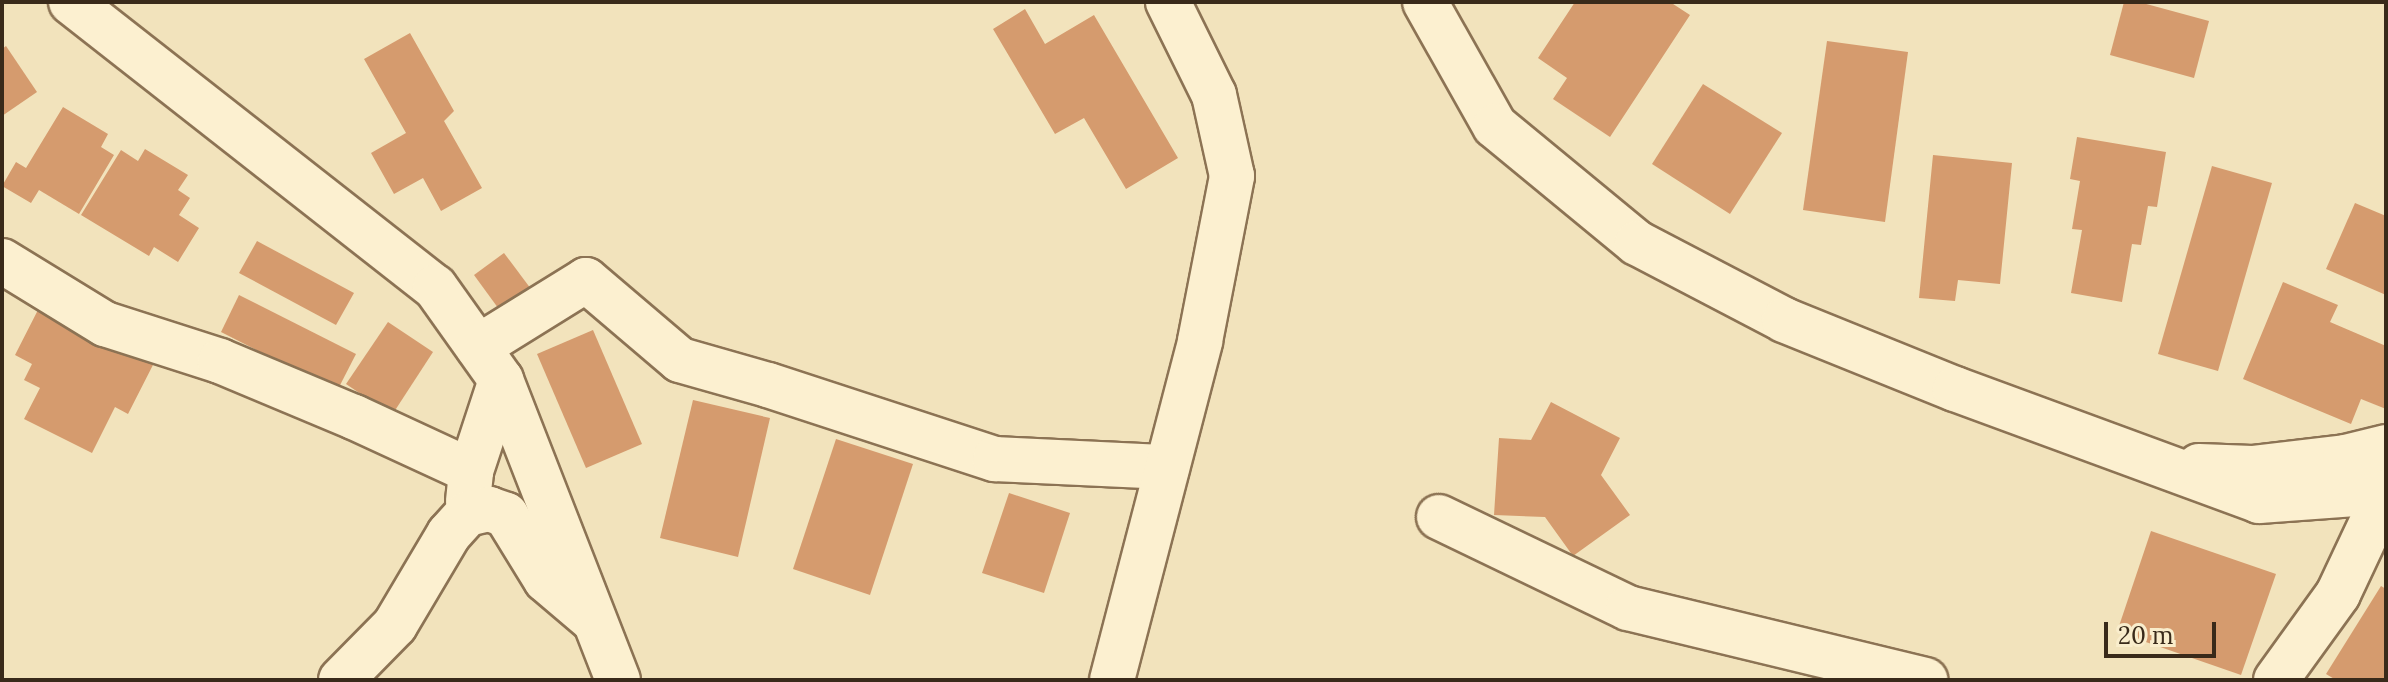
<!DOCTYPE html>
<html>
<head>
<meta charset="utf-8">
<style>
	body { margin:0 }
	#map { position:relative; width:2388px; height:682px; overflow:hidden; background:#f2e3bc; font-family:Lora,serif }
	div>[style] { position:absolute }
	.building>* { inset:0; background:#d59b6e }
	.roads { filter:drop-shadow(2px 0 #8c7354) drop-shadow(-2px 0 #8c7354) drop-shadow(0 2px #8c7354) drop-shadow(0 -2px #8c7354) }
	.minor>* { height:44px; margin:-22px; padding:0 22px; transform-origin:22px; border-radius:22px; background:#fcf0d0 }
	.secondary>* { height:44px; margin:-22px; padding:0 22px; transform-origin:22px; border-radius:22px; background:#fcf0d0 }
	span { translate:-50% -50%; white-space:nowrap; text-align:center; line-height:1.15; -webkit-text-stroke:7px #f9edcc; paint-order:stroke }
	.frame { position:absolute; inset:0; border:4px solid #392a1a; pointer-events:none }
	.scale { position:absolute; left:2104px; top:622px; width:112px; height:36px; box-sizing:border-box; border:4px solid #392a1a; border-top:0; padding-left:10px; font-size:24px; line-height:28px; white-space:nowrap; color:#392a1a; -webkit-text-stroke:6px #f9edcc; paint-order:stroke }
</style>
</head>
<body>
<div id="map">
	<div class="building">
		<div style="clip-path:polygon(1575px 2px,1670px 2px,1690px 15px,1610px 137px,1553px 99px,1567px 78px,1538px 58px)"></div>
		<div style="clip-path:polygon(2124px 2px,2139px 2px,2209px 21px,2194px 78px,2110px 55px)"></div>
		<div style="clip-path:polygon(1025px 9px,1045px 44px,1094px 15px,1178px 158px,1126px 189px,1084px 118px,1055px 134px,993px 29px)"></div>
		<div style="clip-path:polygon(410px 33px,454px 111px,444px 121px,482px 188px,441px 211px,423px 178px,394px 194px,371px 153px,406px 133px,364px 59px)"></div>
		<div style="clip-path:polygon(1827px 41px,1908px 52px,1885px 222px,1803px 210px)"></div>
		<div style="clip-path:polygon(6px 46px,37px 92px,2px 116px,2px 49px)"></div>
		<div style="clip-path:polygon(1703px 84px,1782px 133px,1730px 214px,1652px 164px)"></div>
		<div style="clip-path:polygon(63px 107px,108px 134px,101px 147px,114px 155px,79px 214px,39px 190px,31px 203px,2px 186px,16px 162px,26px 168px)"></div>
		<div style="clip-path:polygon(2077px 137px,2166px 152px,2157px 207px,2148px 206px,2141px 245px,2132px 244px,2122px 302px,2071px 293px,2082px 230px,2072px 229px,2080px 181px,2070px 179px)"></div>
		<div style="clip-path:polygon(145px 149px,188px 175px,178px 190px,190px 198px,179px 215px,199px 228px,178px 262px,154px 247px,149px 256px,81px 215px,121px 150px,138px 161px)"></div>
		<div style="clip-path:polygon(1933px 155px,2012px 163px,2000px 284px,1958px 280px,1955px 301px,1919px 298px)"></div>
		<div style="clip-path:polygon(2212px 166px,2272px 183px,2218px 371px,2158px 354px)"></div>
		<div style="clip-path:polygon(2355px 203px,2386px 216px,2386px 295px,2326px 269px)"></div>
		<div style="clip-path:polygon(257px 241px,354px 293px,336px 325px,239px 273px)"></div>
		<div style="clip-path:polygon(504px 253px,531px 289px,501px 312px,474px 275px)"></div>
		<div style="clip-path:polygon(2283px 282px,2338px 305px,2330px 322px,2386px 346px,2386px 409px,2361px 399px,2351px 424px,2243px 379px)"></div>
		<div style="clip-path:polygon(239px 295px,356px 354px,337px 391px,221px 332px)"></div>
		<div style="clip-path:polygon(41px 304px,155px 361px,128px 414px,115px 407px,92px 453px,24px 419px,40px 388px,24px 380px,32px 364px,15px 355px)"></div>
		<div style="clip-path:polygon(388px 322px,433px 352px,392px 415px,346px 384px)"></div>
		<div style="clip-path:polygon(593px 330px,642px 444px,586px 468px,537px 354px)"></div>
		<div style="clip-path:polygon(693px 400px,770px 418px,738px 557px,660px 538px)"></div>
		<div style="clip-path:polygon(1551px 402px,1620px 438px,1601px 475px,1630px 515px,1573px 556px,1545px 517px,1494px 515px,1499px 438px,1531px 440px)"></div>
		<div style="clip-path:polygon(836px 439px,913px 464px,870px 595px,793px 569px)"></div>
		<div style="clip-path:polygon(1009px 493px,1070px 513px,1044px 593px,982px 573px)"></div>
		<div style="clip-path:polygon(2151px 531px,2276px 574px,2241px 675px,2117px 632px)"></div>
		<div style="clip-path:polygon(2381px 586px,2386px 589px,2386px 680px,2336px 680px,2326px 674px)"></div>
	</div>
	<div class="roads">
		<div class="minor">
			<div style="left:71px;top:2px;width:462px;rotate:38.1deg"></div>
			<div style="left:435px;top:287px;width:114px;rotate:54.6deg"></div>
			<div style="left:501px;top:380px;width:322px;rotate:68.7deg"></div>
			<div style="left:2px;top:261px;width:121px;rotate:31.5deg"></div>
			<div style="left:105px;top:324px;width:121px;rotate:17.8deg"></div>
			<div style="left:220px;top:361px;width:145px;rotate:22.7deg"></div>
			<div style="left:354px;top:417px;width:129px;rotate:24.8deg"></div>
			<div style="left:478px;top:347px;width:127px;rotate:-31.8deg"></div>
			<div style="left:586px;top:280px;width:123px;rotate:40.4deg"></div>
			<div style="left:680px;top:360px;width:91px;rotate:15.9deg"></div>
			<div style="left:768px;top:385px;width:239px;rotate:18.1deg"></div>
			<div style="left:995px;top:459px;width:172px;rotate:2.7deg"></div>
			<div style="left:468px;top:501px;width:30px;rotate:-84deg"></div>
			<div style="left:471px;top:471px;width:96px;rotate:-71.8deg"></div>
			<div style="left:1439px;top:517px;width:210px;rotate:25.7deg"></div>
			<div style="left:1628px;top:608px;width:306px;rotate:13.6deg"></div>
			<div style="left:341px;top:680px;width:77px;rotate:-45.5deg"></div>
			<div style="left:395px;top:625px;width:106px;rotate:-59.3deg"></div>
			<div style="left:449px;top:534px;width:27px;rotate:-48deg"></div>
			<div style="left:467px;top:514px;width:23px;rotate:-13deg"></div>
			<div style="left:489px;top:509px;width:18px;rotate:19deg"></div>
			<div style="left:506px;top:515px;width:76px;rotate:58.4deg"></div>
			<div style="left:546px;top:580px;width:59px;rotate:40.2deg"></div>
			<div style="left:1112px;top:680px;width:350px;rotate:-75.4deg"></div>
			<div style="left:1200px;top:341px;width:168px;rotate:-79deg"></div>
			<div style="left:1232px;top:176px;width:83px;rotate:-102.5deg"></div>
			<div style="left:1214px;top:95px;width:104px;rotate:-116.3deg"></div>
			<div style="left:2276px;top:680px;width:106px;rotate:-54.2deg"></div>
			<div style="left:2338px;top:594px;width:113px;rotate:-64.8deg"></div>
		</div>
		<div class="secondary">
			<div style="left:1425px;top:2px;width:142px;rotate:60.6deg"></div>
			<div style="left:1495px;top:126px;width:184px;rotate:39.5deg"></div>
			<div style="left:1637px;top:243px;width:166px;rotate:27.6deg"></div>
			<div style="left:1784px;top:320px;width:184px;rotate:22deg"></div>
			<div style="left:1955px;top:389px;width:324px;rotate:20.2deg"></div>
			<div style="left:2259px;top:501px;width:127px;rotate:-4.1deg"></div>
			<div style="left:2199px;top:466px;width:53px;rotate:2.2deg"></div>
			<div style="left:2252px;top:468px;width:94px;rotate:-6.7deg"></div>
			<div style="left:2345px;top:457px;width:42px;rotate:-13.7deg"></div>
		</div>
	</div>
	<div class="frame"></div>
	<div class="scale">20 m</div>
</div>
</body>
</html>
